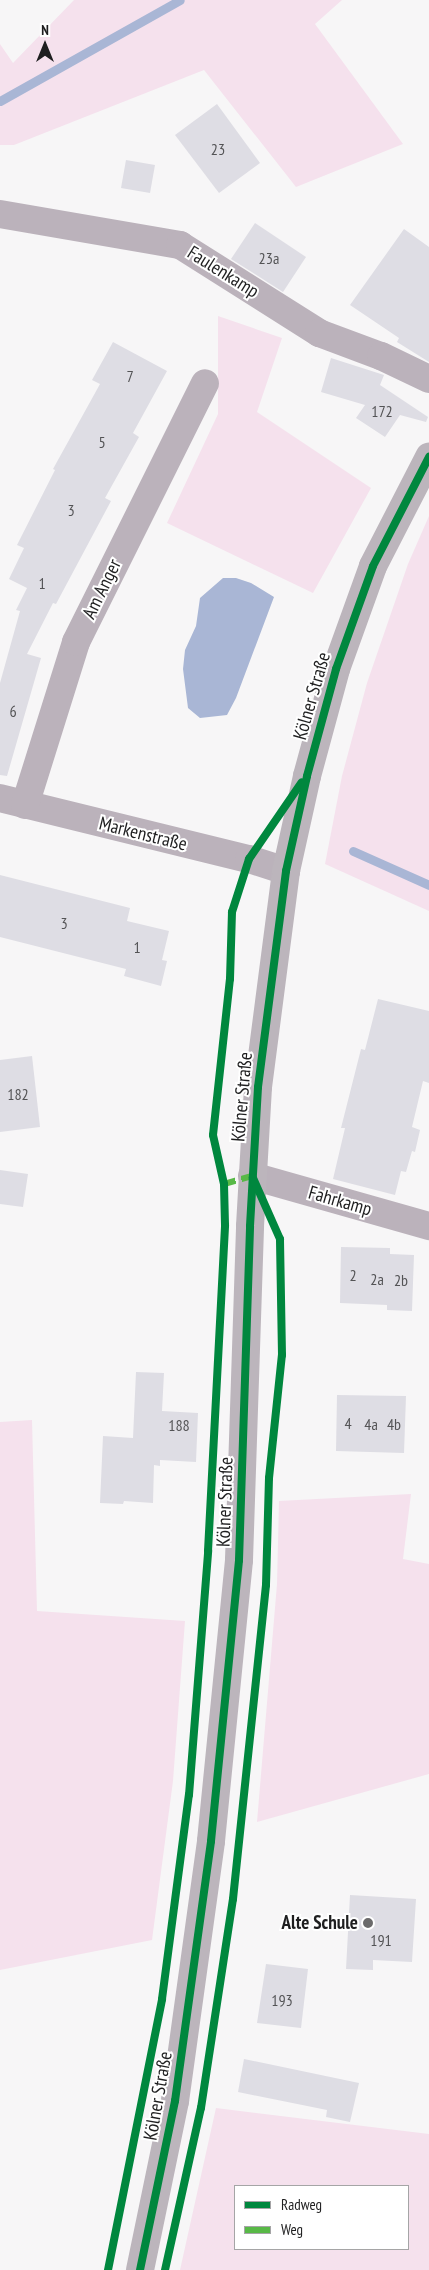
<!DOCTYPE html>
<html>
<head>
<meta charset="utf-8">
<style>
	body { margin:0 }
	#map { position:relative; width:429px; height:2270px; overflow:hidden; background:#f7f6f7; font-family:"PT Sans Narrow",sans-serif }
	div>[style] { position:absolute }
	.green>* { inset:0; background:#f5e1ed }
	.water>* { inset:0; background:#a9b6d5 }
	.stream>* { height:9px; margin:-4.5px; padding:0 4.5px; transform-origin:4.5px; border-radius:4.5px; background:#a9b6d5 }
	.building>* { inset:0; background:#dedde4 }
	.minor>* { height:28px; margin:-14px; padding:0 14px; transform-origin:14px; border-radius:14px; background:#bbb2bb }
	.major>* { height:28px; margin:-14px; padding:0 14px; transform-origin:14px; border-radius:14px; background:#bcb5bc }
	.quiet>* { height:6px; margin-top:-3px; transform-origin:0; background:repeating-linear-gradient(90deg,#58b947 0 12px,transparent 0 18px) }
	.cycleway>* { height:8px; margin:-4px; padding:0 4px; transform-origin:4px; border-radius:4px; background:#00873e }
	.dots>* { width:14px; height:14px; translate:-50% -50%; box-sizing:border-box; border:2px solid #fff; border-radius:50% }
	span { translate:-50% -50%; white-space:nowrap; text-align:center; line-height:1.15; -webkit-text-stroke:4px #fff; paint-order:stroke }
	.number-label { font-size:16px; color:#535355 }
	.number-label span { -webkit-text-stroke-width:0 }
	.street-label { font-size:19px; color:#1f1f20 }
	.poi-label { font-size:19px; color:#1f1f20; font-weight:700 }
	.right { translate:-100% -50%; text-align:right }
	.legend { position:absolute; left:234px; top:2185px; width:175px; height:65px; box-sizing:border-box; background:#fff; border:1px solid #a5a5a6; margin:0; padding:6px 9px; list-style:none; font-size:15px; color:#1f1f20 }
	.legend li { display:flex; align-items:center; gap:10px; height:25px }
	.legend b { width:25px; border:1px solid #a5a5a6 }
	.north { position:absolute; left:20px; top:20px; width:50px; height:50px; -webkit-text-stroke:4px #fff; paint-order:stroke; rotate:0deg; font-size:14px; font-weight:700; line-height:20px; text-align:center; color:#1f1f20 }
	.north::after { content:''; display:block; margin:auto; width:18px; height:22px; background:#1f1f20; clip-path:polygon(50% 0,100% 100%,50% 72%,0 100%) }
</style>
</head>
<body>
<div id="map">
	<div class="green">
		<div style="clip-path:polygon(74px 0,342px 0,315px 24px,403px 144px,296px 187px,204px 70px,14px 145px,0 145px,0 44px,13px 63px)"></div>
		<div style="clip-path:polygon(218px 316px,282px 338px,257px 412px,371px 488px,313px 593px,167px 523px,218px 414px)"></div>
		<div style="clip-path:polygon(429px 516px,429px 911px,325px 864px,342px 776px,367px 683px,408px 564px)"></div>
		<div style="clip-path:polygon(32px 1420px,37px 1611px,185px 1621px,173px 1781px,152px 1940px,0 1970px,0 1422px)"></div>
		<div style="clip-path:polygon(411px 1494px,403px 1559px,429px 1564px,429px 1774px,257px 1822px,277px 1584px,279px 1501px)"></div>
		<div style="clip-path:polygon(evenodd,216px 2108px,429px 2134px,429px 2270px,180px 2270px,216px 2108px,235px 2186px,408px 2186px,408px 2249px,235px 2249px,235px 2186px)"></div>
	</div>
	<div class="water">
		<div style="clip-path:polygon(223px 578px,236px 578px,251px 583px,274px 597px,236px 698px,227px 715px,200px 718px,188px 708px,183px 669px,185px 650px,196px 626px,200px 598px)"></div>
	</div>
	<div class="stream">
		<div style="left:0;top:101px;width:206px;rotate:-29.3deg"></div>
		<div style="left:353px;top:851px;width:83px;rotate:24.1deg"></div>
	</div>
	<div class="building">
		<div style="clip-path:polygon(217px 104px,260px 163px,219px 193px,175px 135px)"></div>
		<div style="clip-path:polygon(126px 160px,155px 165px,150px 193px,121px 188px)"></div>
		<div style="clip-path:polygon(255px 223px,306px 257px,283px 292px,231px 259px)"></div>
		<div style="clip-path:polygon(404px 229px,429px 247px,429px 362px,397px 342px,399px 338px,350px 305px)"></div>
		<div style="clip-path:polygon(113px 342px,167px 371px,133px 433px,139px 437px,105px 498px,111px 501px,56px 604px,53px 603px,27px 654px,41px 658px,7px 776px,0 775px,0 683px,20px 611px,16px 610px,27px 588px,9px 579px,24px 548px,17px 545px,55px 470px,53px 469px,100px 384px,92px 380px)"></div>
		<div style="clip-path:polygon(331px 358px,384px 375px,380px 385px,428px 417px,426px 422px,400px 415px,385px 437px,356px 418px,365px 405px,321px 392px)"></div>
		<div style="clip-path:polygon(0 875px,130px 908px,127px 921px,169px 931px,162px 960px,167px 961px,161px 986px,124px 976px,126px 969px,0 937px)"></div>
		<div style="clip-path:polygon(378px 999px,429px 1011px,429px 1083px,423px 1081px,412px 1127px,420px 1130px,415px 1152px,412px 1151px,406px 1172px,401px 1171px,395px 1195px,333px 1179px,345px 1128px,341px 1128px,361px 1049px,365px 1050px)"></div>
		<div style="clip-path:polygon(32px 1056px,40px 1127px,0 1132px,0 1060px)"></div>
		<div style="clip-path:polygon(0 1170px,28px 1174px,23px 1207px,0 1204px)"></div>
		<div style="clip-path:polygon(341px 1247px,390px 1248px,390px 1254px,414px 1255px,412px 1311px,387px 1310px,387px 1305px,340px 1303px)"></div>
		<div style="clip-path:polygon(136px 1372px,164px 1373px,162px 1411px,198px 1413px,196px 1462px,160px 1460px,160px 1466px,154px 1465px,153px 1503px,124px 1501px,123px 1504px,100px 1503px,103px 1436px,133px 1438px)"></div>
		<div style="clip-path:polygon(337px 1395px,406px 1396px,404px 1453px,336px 1451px)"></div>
		<div style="clip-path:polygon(350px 1895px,416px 1899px,412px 1962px,373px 1960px,373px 1970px,346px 1969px)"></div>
		<div style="clip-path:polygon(266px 1964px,308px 1969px,301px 2028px,257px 2023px)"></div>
		<div style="clip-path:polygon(244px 2059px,359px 2083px,350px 2122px,326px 2117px,327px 2110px,238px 2092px)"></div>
	</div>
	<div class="minor">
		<div style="left:0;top:214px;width:183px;rotate:9.8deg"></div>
		<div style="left:180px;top:245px;width:165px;rotate:32.3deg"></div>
		<div style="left:319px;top:333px;width:66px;rotate:20.4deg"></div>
		<div style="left:381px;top:356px;width:53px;rotate:25.6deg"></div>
		<div style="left:0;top:798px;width:256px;rotate:13.8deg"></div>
		<div style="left:249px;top:859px;width:39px;rotate:18deg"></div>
		<div style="left:25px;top:805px;width:171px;rotate:-72.6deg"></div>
		<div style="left:76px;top:642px;width:289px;rotate:-63.5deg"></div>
		<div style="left:252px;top:1176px;width:184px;rotate:15.8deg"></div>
	</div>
	<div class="major">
		<div style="left:140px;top:2270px;width:173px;rotate:-78.3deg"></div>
		<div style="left:175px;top:2101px;width:262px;rotate:-82.1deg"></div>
		<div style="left:211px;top:1841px;width:282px;rotate:-84.3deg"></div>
		<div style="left:239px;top:1560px;width:334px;rotate:-88.1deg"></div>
		<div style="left:250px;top:1226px;width:139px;rotate:-86.7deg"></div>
		<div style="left:258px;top:1087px;width:218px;rotate:-82.6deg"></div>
		<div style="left:286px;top:871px;width:97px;rotate:-77.5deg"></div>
		<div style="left:307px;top:776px;width:111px;rotate:-74.8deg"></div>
		<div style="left:336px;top:669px;width:109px;rotate:-70.2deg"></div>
		<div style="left:373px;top:566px;width:123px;rotate:-62.8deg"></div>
	</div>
	<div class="quiet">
		<div style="left:224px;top:1184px;width:29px;rotate:-16deg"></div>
		<div style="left:252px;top:1176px;width:3px;rotate:72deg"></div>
	</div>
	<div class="cycleway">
		<div style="left:108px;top:2270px;width:276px;rotate:-78.7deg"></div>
		<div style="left:162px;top:1999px;width:206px;rotate:-82.5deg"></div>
		<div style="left:189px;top:1795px;width:245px;rotate:-85.5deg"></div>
		<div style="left:208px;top:1551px;width:326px;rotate:-87deg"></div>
		<div style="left:225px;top:1225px;width:41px;rotate:-91.4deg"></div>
		<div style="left:224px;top:1184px;width:50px;rotate:-102.7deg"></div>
		<div style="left:213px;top:1135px;width:157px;rotate:-83.8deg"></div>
		<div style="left:230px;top:979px;width:67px;rotate:-88.3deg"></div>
		<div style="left:232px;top:912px;width:56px;rotate:-72.2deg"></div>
		<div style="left:249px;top:859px;width:93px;rotate:-55.5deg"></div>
		<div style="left:140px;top:2270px;width:173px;rotate:-78.3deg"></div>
		<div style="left:175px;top:2101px;width:262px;rotate:-82.1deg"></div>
		<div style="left:211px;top:1841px;width:282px;rotate:-84.3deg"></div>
		<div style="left:239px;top:1560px;width:334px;rotate:-88.1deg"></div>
		<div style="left:250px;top:1226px;width:139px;rotate:-86.7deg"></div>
		<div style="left:258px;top:1087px;width:218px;rotate:-82.6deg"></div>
		<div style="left:286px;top:871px;width:97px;rotate:-77.5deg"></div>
		<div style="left:307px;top:776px;width:111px;rotate:-74.8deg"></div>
		<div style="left:336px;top:669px;width:109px;rotate:-70.2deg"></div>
		<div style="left:373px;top:566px;width:123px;rotate:-62.8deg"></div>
		<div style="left:165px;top:2270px;width:166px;rotate:-77.5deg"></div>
		<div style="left:201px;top:2108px;width:211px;rotate:-81.3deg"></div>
		<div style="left:233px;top:1899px;width:316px;rotate:-84deg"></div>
		<div style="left:266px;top:1585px;width:107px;rotate:-88.4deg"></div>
		<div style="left:269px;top:1478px;width:124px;rotate:-84deg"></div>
		<div style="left:282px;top:1355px;width:116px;rotate:-91deg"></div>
		<div style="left:280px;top:1239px;width:67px;rotate:-113.9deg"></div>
	</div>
	<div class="dots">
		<div style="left:368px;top:1923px;background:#6b6a6b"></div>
	</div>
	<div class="number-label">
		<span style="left:218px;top:149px">23</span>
		<span style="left:269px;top:258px">23a</span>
		<span style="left:130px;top:376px">7</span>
		<span style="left:382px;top:411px">172</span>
		<span style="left:102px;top:442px">5</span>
		<span style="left:71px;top:510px">3</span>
		<span style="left:42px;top:583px">1</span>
		<span style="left:13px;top:711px">6</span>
		<span style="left:64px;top:923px">3</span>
		<span style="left:137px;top:947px">1</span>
		<span style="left:18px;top:1094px">182</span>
		<span style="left:353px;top:1275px">2</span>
		<span style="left:377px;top:1279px">2a</span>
		<span style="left:401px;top:1280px">2b</span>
		<span style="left:348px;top:1423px">4</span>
		<span style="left:371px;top:1424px">4a</span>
		<span style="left:394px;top:1424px">4b</span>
		<span style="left:179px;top:1425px">188</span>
		<span style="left:381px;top:1940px">191</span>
		<span style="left:282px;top:2000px">193</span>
	</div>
	<div class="street-label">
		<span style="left:223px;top:272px;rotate:32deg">Faulenkamp</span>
		<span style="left:102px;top:589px;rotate:-64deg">Am Anger</span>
		<span style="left:312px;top:696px;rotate:-74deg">Kölner Straße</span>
		<span style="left:143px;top:834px;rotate:14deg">Markenstraße</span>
		<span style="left:242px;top:1097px;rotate:-85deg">Kölner Straße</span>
		<span style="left:340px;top:1201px;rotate:16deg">Fahrkamp</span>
		<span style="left:225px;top:1502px;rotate:-88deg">Kölner Straße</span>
		<span style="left:158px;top:2096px;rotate:-80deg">Kölner Straße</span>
	</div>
	<div class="poi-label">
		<span class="right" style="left:358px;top:1923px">Alte Schule</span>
	</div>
	<ul class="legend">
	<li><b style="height:6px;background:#00873e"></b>Radweg</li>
	<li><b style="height:6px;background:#58b947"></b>Weg</li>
	</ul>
	<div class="north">N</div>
</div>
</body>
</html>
